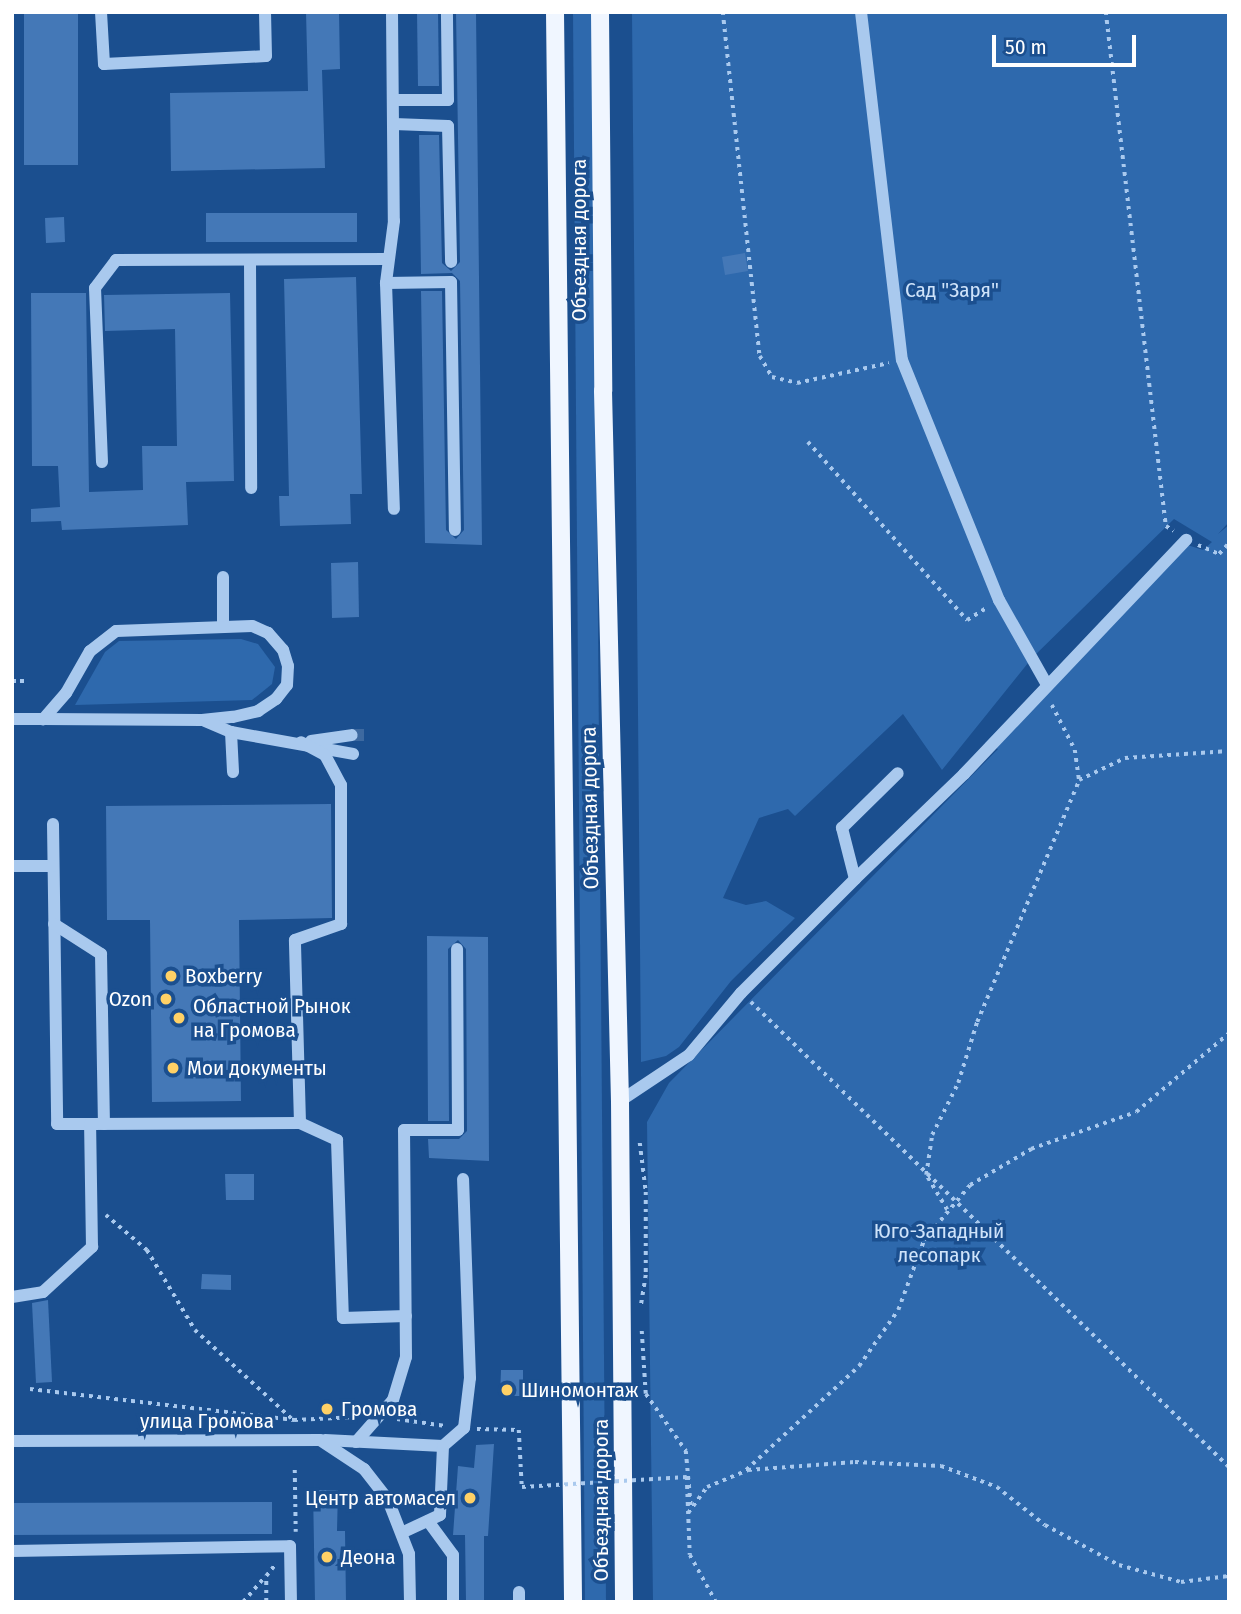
<!DOCTYPE html>
<html>
<head>
<meta charset="utf-8">
<style>
	body { margin:0 }
	#map { position:relative; width:1241px; height:1614px; overflow:hidden; background:#1b4f8f; font-family:"Fira Sans Condensed",sans-serif }
	div>[style] { position:absolute }
	.green>* { inset:0; background:#2e69ad }
	.building>* { inset:0; background:#4478b7 }
	.minor-tunnel>* { height:12px; margin-top:-6px; transform-origin:0; background:repeating-linear-gradient(90deg,#3d69a0 0 12px,transparent 0 18px) }
	.path>* { height:3.5px; margin-top:-1.75px; transform-origin:0; background:repeating-linear-gradient(90deg,#a9c9ee 0 3.5px,transparent 0 8.5px) }
	.minor>* { height:12px; margin:-6px; padding:0 6px; transform-origin:6px; border-radius:6px; background:#a9c9ee }
	.major>* { height:18px; margin:-9px; padding:0 9px; transform-origin:9px; border-radius:9px; background:#f0f6ff }
	.path-bridge>* { height:3.5px; margin-top:-1.75px; transform-origin:0; background:repeating-linear-gradient(90deg,#a9c9ee 0 3.5px,transparent 0 8.5px) }
	.dots>* { width:19px; height:19px; translate:-50% -50%; box-sizing:border-box; border:4px solid #1b4f8f; border-radius:50% }
	span { translate:-50% -50%; white-space:nowrap; text-align:center; line-height:1.15; -webkit-text-stroke:7px #1b4f8f; paint-order:stroke }
	.street-label { font-size:21px; color:#fff }
	.park-label { font-size:21px; color:#cfe3fa }
	.poi-label { font-size:21px; color:#fff }
	.left { translate:0 -50%; text-align:left }
	.right { translate:-100% -50%; text-align:right }
	.frame { position:absolute; inset:0; border:14px solid #fff; pointer-events:none }
	.scale { position:absolute; left:992px; top:35px; width:144px; height:32px; box-sizing:border-box; border:4px solid #fff; border-top:0; padding-left:9px; font-size:21px; line-height:24px; white-space:nowrap; color:#fff; -webkit-text-stroke:5px #1b4f8f; paint-order:stroke }
</style>
</head>
<body>
<div id="map">
	<div class="green">
		<div style="clip-path:polygon(573px 12px,593px 12px,606px 1602px,585px 1602px)"></div>
		<div style="clip-path:polygon(632px 12px,1229px 12px,1229px 522px,1218px 534px,1229px 525px,1229px 1602px,653px 1602px,647px 1122px,669px 1083px,998px 749px,985px 743px,1178px 542px,1203px 550px,1212px 542px,1174px 519px,1032px 658px,942px 770px,903px 714px,795px 816px,788px 809px,759px 818px,723px 898px,746px 905px,766px 901px,795px 918px,731px 981px,679px 1047px,666px 1056px,641px 1062px)"></div>
		<div style="clip-path:polygon(241px 639px,258px 644px,275px 667px,272px 684px,252px 700px,75px 705px,105px 652px,119px 641px)"></div>
	</div>
	<div class="building">
		<div style="clip-path:polygon(24px 12px,78px 12px,78px 165px,24px 165px)"></div>
		<div style="clip-path:polygon(306px 12px,339px 12px,340px 69px,322px 70px,325px 168px,171px 171px,170px 93px,308px 91px)"></div>
		<div style="clip-path:polygon(417px 12px,438px 12px,439px 86px,418px 86px)"></div>
		<div style="clip-path:polygon(456px 12px,476px 12px,482px 545px,425px 543px,421px 291px,442px 291px,446px 530px,456px 539px,464px 530px,460px 281px,452px 273px,421px 274px,419px 135px,439px 135px,442px 263px,451px 271px,460px 262px)"></div>
		<div style="clip-path:polygon(206px 213px,357px 213px,357px 242px,206px 242px)"></div>
		<div style="clip-path:polygon(64px 217px,65px 242px,46px 243px,45px 218px)"></div>
		<div style="clip-path:polygon(745px 253px,748px 271px,725px 275px,722px 257px)"></div>
		<div style="clip-path:polygon(356px 277px,362px 494px,350px 494px,351px 524px,280px 526px,279px 496px,289px 496px,284px 279px)"></div>
		<div style="clip-path:polygon(31px 293px,86px 293px,89px 492px,143px 490px,142px 446px,177px 446px,175px 329px,105px 331px,104px 295px,230px 293px,234px 481px,186px 482px,188px 525px,62px 530px,61px 521px,31px 522px,31px 509px,60px 507px,58px 466px,32px 466px)"></div>
		<div style="clip-path:polygon(358px 562px,359px 617px,332px 618px,331px 563px)"></div>
		<div style="clip-path:polygon(331px 804px,332px 918px,239px 920px,241px 1101px,152px 1102px,150px 920px,107px 920px,106px 806px)"></div>
		<div style="clip-path:polygon(427px 936px,488px 937px,489px 1161px,429px 1158px,428px 1139px,459px 1139px,467px 1131px,466px 949px,458px 940px,448px 949px,449px 1121px,428px 1121px)"></div>
		<div style="clip-path:polygon(225px 1174px,254px 1174px,254px 1200px,226px 1200px)"></div>
		<div style="clip-path:polygon(202px 1274px,231px 1275px,231px 1290px,201px 1289px)"></div>
		<div style="clip-path:polygon(48px 1300px,52px 1382px,36px 1383px,32px 1303px)"></div>
		<div style="clip-path:polygon(501px 1370px,523px 1370px,523px 1396px,500px 1396px)"></div>
		<div style="clip-path:polygon(494px 1444px,488px 1536px,484px 1536px,484px 1602px,466px 1602px,465px 1535px,453px 1535px,458px 1466px,474px 1468px,476px 1445px)"></div>
		<div style="clip-path:polygon(313px 1490px,338px 1490px,337px 1531px,345px 1531px,346px 1602px,315px 1602px)"></div>
		<div style="clip-path:polygon(272px 1502px,272px 1534px,12px 1535px,12px 1503px)"></div>
	</div>
	<div class="minor-tunnel">
		<div style="left:352px;top:735px;width:14px"></div>
	</div>
	<div class="path">
		<div style="left:723px;top:12px;width:346px;rotate:83.9deg"></div>
		<div style="left:760px;top:356px;width:24px;rotate:60deg"></div>
		<div style="left:772px;top:377px;width:26px;rotate:13deg"></div>
		<div style="left:797px;top:383px;width:94px;rotate:-12.3deg"></div>
		<div style="left:1106px;top:12px;width:517px;rotate:83.34deg"></div>
		<div style="left:1166px;top:526px;width:9px;rotate:32deg"></div>
		<div style="left:808px;top:442px;width:239px;rotate:48.2deg"></div>
		<div style="left:967px;top:620px;width:25px;rotate:-32deg"></div>
		<div style="left:1198px;top:545px;width:23px;rotate:23deg"></div>
		<div style="left:1219px;top:554px;width:15px;rotate:-48deg"></div>
		<div style="left:12px;top:681px;width:12px"></div>
		<div style="left:1052px;top:705px;width:51px;rotate:62.9deg"></div>
		<div style="left:1075px;top:750px;width:30px;rotate:82deg"></div>
		<div style="left:751px;top:1002px;width:667px;rotate:44.21deg"></div>
		<div style="left:640px;top:1143px;width:49px;rotate:83deg"></div>
		<div style="left:646px;top:1192px;width:83px;rotate:90deg"></div>
		<div style="left:646px;top:1275px;width:31px;rotate:99deg"></div>
		<div style="left:947px;top:1210px;width:41px;rotate:-121deg"></div>
		<div style="left:926px;top:1175px;width:40px;rotate:-81.5deg"></div>
		<div style="left:932px;top:1135px;width:58px;rotate:-63.4deg"></div>
		<div style="left:958px;top:1083px;width:64px;rotate:-72.7deg"></div>
		<div style="left:977px;top:1022px;width:263px;rotate:-67.1deg"></div>
		<div style="left:1079px;top:780px;width:51px;rotate:-25.6deg"></div>
		<div style="left:1125px;top:758px;width:104px;rotate:-3.9deg"></div>
		<div style="left:106px;top:1215px;width:54px;rotate:40.5deg"></div>
		<div style="left:147px;top:1250px;width:93px;rotate:59deg"></div>
		<div style="left:195px;top:1330px;width:132px;rotate:42.5deg"></div>
		<div style="left:642px;top:1331px;width:63px;rotate:86.4deg"></div>
		<div style="left:646px;top:1394px;width:70px;rotate:54.9deg"></div>
		<div style="left:686px;top:1451px;width:55px;rotate:84.8deg"></div>
		<div style="left:30px;top:1389px;width:266px;rotate:6.7deg"></div>
		<div style="left:294px;top:1420px;width:64px;rotate:-2.7deg"></div>
		<div style="left:397px;top:1419px;width:49px;rotate:8.3deg"></div>
		<div style="left:477px;top:1429px;width:42px;rotate:1.4deg"></div>
		<div style="left:519px;top:1430px;width:57px;rotate:87deg"></div>
		<div style="left:295px;top:1470px;width:62px;rotate:89.1deg"></div>
		<div style="left:746px;top:1470px;width:154px;rotate:-42.6deg"></div>
		<div style="left:859px;top:1366px;width:68px;rotate:-55.1deg"></div>
		<div style="left:898px;top:1310px;width:75px;rotate:-69.6deg"></div>
		<div style="left:924px;top:1240px;width:72px;rotate:-50.1deg"></div>
		<div style="left:970px;top:1185px;width:71px;rotate:-30.5deg"></div>
		<div style="left:1031px;top:1149px;width:111px;rotate:-19.4deg"></div>
		<div style="left:1136px;top:1112px;width:122px;rotate:-40.3deg"></div>
		<div style="left:687px;top:1477px;width:78px;rotate:87.8deg"></div>
		<div style="left:690px;top:1555px;width:54px;rotate:61deg"></div>
		<div style="left:688px;top:1513px;width:32px;rotate:-54deg"></div>
		<div style="left:707px;top:1487px;width:44px;rotate:-22.5deg"></div>
		<div style="left:748px;top:1470px;width:107px;rotate:-4.3deg"></div>
		<div style="left:855px;top:1462px;width:86px;rotate:2.7deg"></div>
		<div style="left:941px;top:1466px;width:60px;rotate:20.6deg"></div>
		<div style="left:997px;top:1487px;width:61px;rotate:38.4deg"></div>
		<div style="left:1045px;top:1525px;width:84px;rotate:28.4deg"></div>
		<div style="left:1119px;top:1565px;width:64px;rotate:15.3deg"></div>
		<div style="left:1181px;top:1582px;width:48px;rotate:-7.1deg"></div>
		<div style="left:243px;top:1602px;width:33px;rotate:-49deg"></div>
		<div style="left:266px;top:1602px;width:26px;rotate:-90deg"></div>
		<div style="left:266px;top:1576px;width:14px;rotate:-51deg"></div>
	</div>
	<div class="minor">
		<div style="left:101px;top:12px;width:52px;rotate:86.7deg"></div>
		<div style="left:104px;top:64px;width:162px;rotate:-2.8deg"></div>
		<div style="left:266px;top:56px;width:44px;rotate:-91.3deg"></div>
		<div style="left:392px;top:12px;width:209px;rotate:89.5deg"></div>
		<div style="left:394px;top:221px;width:63px;rotate:97.4deg"></div>
		<div style="left:386px;top:283px;width:226px;rotate:88deg"></div>
		<div style="left:861px;top:12px;width:350px;rotate:83.3deg"></div>
		<div style="left:902px;top:360px;width:259px;rotate:68deg"></div>
		<div style="left:999px;top:600px;width:98px;rotate:60.5deg"></div>
		<div style="left:395px;top:100px;width:53px"></div>
		<div style="left:448px;top:100px;width:88px;rotate:-90.7deg"></div>
		<div style="left:394px;top:124px;width:54px;rotate:2.1deg"></div>
		<div style="left:448px;top:126px;width:136px;rotate:88.7deg"></div>
		<div style="left:250px;top:262px;width:226px;rotate:89.7deg"></div>
		<div style="left:386px;top:283px;width:65px;rotate:-0.9deg"></div>
		<div style="left:451px;top:282px;width:248px;rotate:89.1deg"></div>
		<div style="left:102px;top:462px;width:174px;rotate:-92.3deg"></div>
		<div style="left:95px;top:288px;width:35px;rotate:-53deg"></div>
		<div style="left:116px;top:260px;width:270px;rotate:-0.2deg"></div>
		<div style="left:223px;top:625px;width:48px;rotate:-90deg"></div>
		<div style="left:12px;top:719px;width:31px"></div>
		<div style="left:43px;top:719px;width:159px;rotate:0.4deg"></div>
		<div style="left:202px;top:720px;width:31px;rotate:-6deg"></div>
		<div style="left:233px;top:717px;width:26px;rotate:-13deg"></div>
		<div style="left:258px;top:711px;width:22px;rotate:-34deg"></div>
		<div style="left:276px;top:699px;width:18px;rotate:-52deg"></div>
		<div style="left:287px;top:685px;width:19px;rotate:-87deg"></div>
		<div style="left:288px;top:666px;width:17px;rotate:-107deg"></div>
		<div style="left:283px;top:650px;width:23px;rotate:-131deg"></div>
		<div style="left:268px;top:633px;width:17px;rotate:-156deg"></div>
		<div style="left:252px;top:626px;width:136px;rotate:177.9deg"></div>
		<div style="left:116px;top:631px;width:33px;rotate:142deg"></div>
		<div style="left:90px;top:651px;width:48px;rotate:119.7deg"></div>
		<div style="left:66px;top:693px;width:35px;rotate:131deg"></div>
		<div style="left:205px;top:721px;width:28px;rotate:23deg"></div>
		<div style="left:231px;top:732px;width:124px;rotate:10.2deg"></div>
		<div style="left:231px;top:732px;width:40px;rotate:87.1deg"></div>
		<div style="left:311px;top:741px;width:41px;rotate:-8.3deg"></div>
		<div style="left:53px;top:824px;width:300px;rotate:89.2deg"></div>
		<div style="left:57px;top:1124px;width:33px"></div>
		<div style="left:12px;top:866px;width:41px"></div>
		<div style="left:855px;top:879px;width:151px;rotate:-43.9deg"></div>
		<div style="left:964px;top:774px;width:323px;rotate:-46.5deg"></div>
		<div style="left:54px;top:924px;width:56px;rotate:32.6deg"></div>
		<div style="left:101px;top:954px;width:170px;rotate:89deg"></div>
		<div style="left:620px;top:1101px;width:83px;rotate:-33.7deg"></div>
		<div style="left:689px;top:1055px;width:81px;rotate:-50deg"></div>
		<div style="left:741px;top:993px;width:161px;rotate:-45deg"></div>
		<div style="left:855px;top:879px;width:53px;rotate:-104.3deg"></div>
		<div style="left:842px;top:828px;width:78px;rotate:-44.5deg"></div>
		<div style="left:300px;top:1123px;width:183px;rotate:-91.6deg"></div>
		<div style="left:295px;top:940px;width:49px;rotate:-19.2deg"></div>
		<div style="left:341px;top:924px;width:139px;rotate:-90deg"></div>
		<div style="left:341px;top:785px;width:34px;rotate:-118deg"></div>
		<div style="left:325px;top:755px;width:27px;rotate:-152deg"></div>
		<div style="left:12px;top:1297px;width:31px;rotate:-9deg"></div>
		<div style="left:43px;top:1292px;width:67px;rotate:-42.6deg"></div>
		<div style="left:92px;top:1247px;width:123px;rotate:-90.9deg"></div>
		<div style="left:90px;top:1124px;width:210px;rotate:-0.3deg"></div>
		<div style="left:300px;top:1123px;width:41px;rotate:24.7deg"></div>
		<div style="left:337px;top:1140px;width:178px;rotate:88.1deg"></div>
		<div style="left:343px;top:1318px;width:63px;rotate:-1.8deg"></div>
		<div style="left:325px;top:1440px;width:118px;rotate:2.9deg"></div>
		<div style="left:443px;top:1446px;width:69px;rotate:92.5deg"></div>
		<div style="left:440px;top:1515px;width:40px;rotate:155deg"></div>
		<div style="left:12px;top:1441px;width:308px;rotate:-0.2deg"></div>
		<div style="left:320px;top:1440px;width:53px;rotate:33.4deg"></div>
		<div style="left:364px;top:1469px;width:39px;rotate:52deg"></div>
		<div style="left:388px;top:1500px;width:58px;rotate:68.7deg"></div>
		<div style="left:409px;top:1554px;width:48px;rotate:88.8deg"></div>
		<div style="left:356px;top:1442px;width:56px;rotate:-48.6deg"></div>
		<div style="left:393px;top:1400px;width:45px;rotate:-73.2deg"></div>
		<div style="left:406px;top:1357px;width:227px;rotate:-90.5deg"></div>
		<div style="left:404px;top:1130px;width:54px"></div>
		<div style="left:458px;top:1130px;width:181px;rotate:-90.3deg"></div>
		<div style="left:443px;top:1446px;width:28px;rotate:-41deg"></div>
		<div style="left:464px;top:1428px;width:50px;rotate:-83.2deg"></div>
		<div style="left:470px;top:1378px;width:199px;rotate:-92deg"></div>
		<div style="left:428px;top:1521px;width:42px;rotate:53.7deg"></div>
		<div style="left:453px;top:1555px;width:47px;rotate:90deg"></div>
		<div style="left:12px;top:1551px;width:278px;rotate:-1deg"></div>
		<div style="left:290px;top:1546px;width:56px;rotate:89deg"></div>
		<div style="left:519px;top:1602px;width:10px;rotate:-90deg"></div>
	</div>
	<div class="major">
		<div style="left:555px;top:12px;width:1590px;rotate:89.35deg"></div>
		<div style="left:600px;top:12px;width:379px;rotate:89.5deg"></div>
		<div style="left:603px;top:391px;width:710px;rotate:88.63deg"></div>
		<div style="left:620px;top:1101px;width:501px;rotate:89.54deg"></div>
	</div>
	<div class="path-bridge">
		<div style="left:522px;top:1487px;width:165px;rotate:-3.5deg"></div>
	</div>
	<div class="dots">
		<div style="left:171px;top:976px;background:#ffd166"></div>
		<div style="left:166px;top:999px;background:#ffd166"></div>
		<div style="left:179px;top:1018px;background:#ffd166"></div>
		<div style="left:173px;top:1068px;background:#ffd166"></div>
		<div style="left:507px;top:1390px;background:#ffd166"></div>
		<div style="left:327px;top:1409px;background:#ffd166"></div>
		<div style="left:470px;top:1498px;background:#ffd166"></div>
		<div style="left:327px;top:1557px;background:#ffd166"></div>
	</div>
	<div class="street-label">
		<span style="left:579px;top:240px;rotate:-90deg">Объездная дорога</span>
		<span style="left:590px;top:808px;rotate:-91deg">Объездная дорога</span>
		<span style="left:207px;top:1421px">улица Громова</span>
		<span style="left:601px;top:1500px;rotate:-90deg">Объездная дорога</span>
	</div>
	<div class="park-label">
		<span style="left:952px;top:290px">Сад "Заря"</span>
		<span style="left:939px;top:1243px">Юго-Западный<br>лесопарк</span>
	</div>
	<div class="poi-label">
		<span class="left" style="left:185px;top:976px">Boxberry</span>
		<span class="right" style="left:152px;top:999px">Ozon</span>
		<span class="left" style="left:193px;top:1018px">Областной Рынок<br>на Громова</span>
		<span class="left" style="left:187px;top:1068px">Мои документы</span>
		<span class="left" style="left:521px;top:1390px">Шиномонтаж</span>
		<span class="left" style="left:341px;top:1409px">Громова</span>
		<span class="right" style="left:456px;top:1498px">Центр автомасел</span>
		<span class="left" style="left:341px;top:1557px">Деона</span>
	</div>
	<div class="frame"></div>
	<div class="scale">50 m</div>
</div>
</body>
</html>
